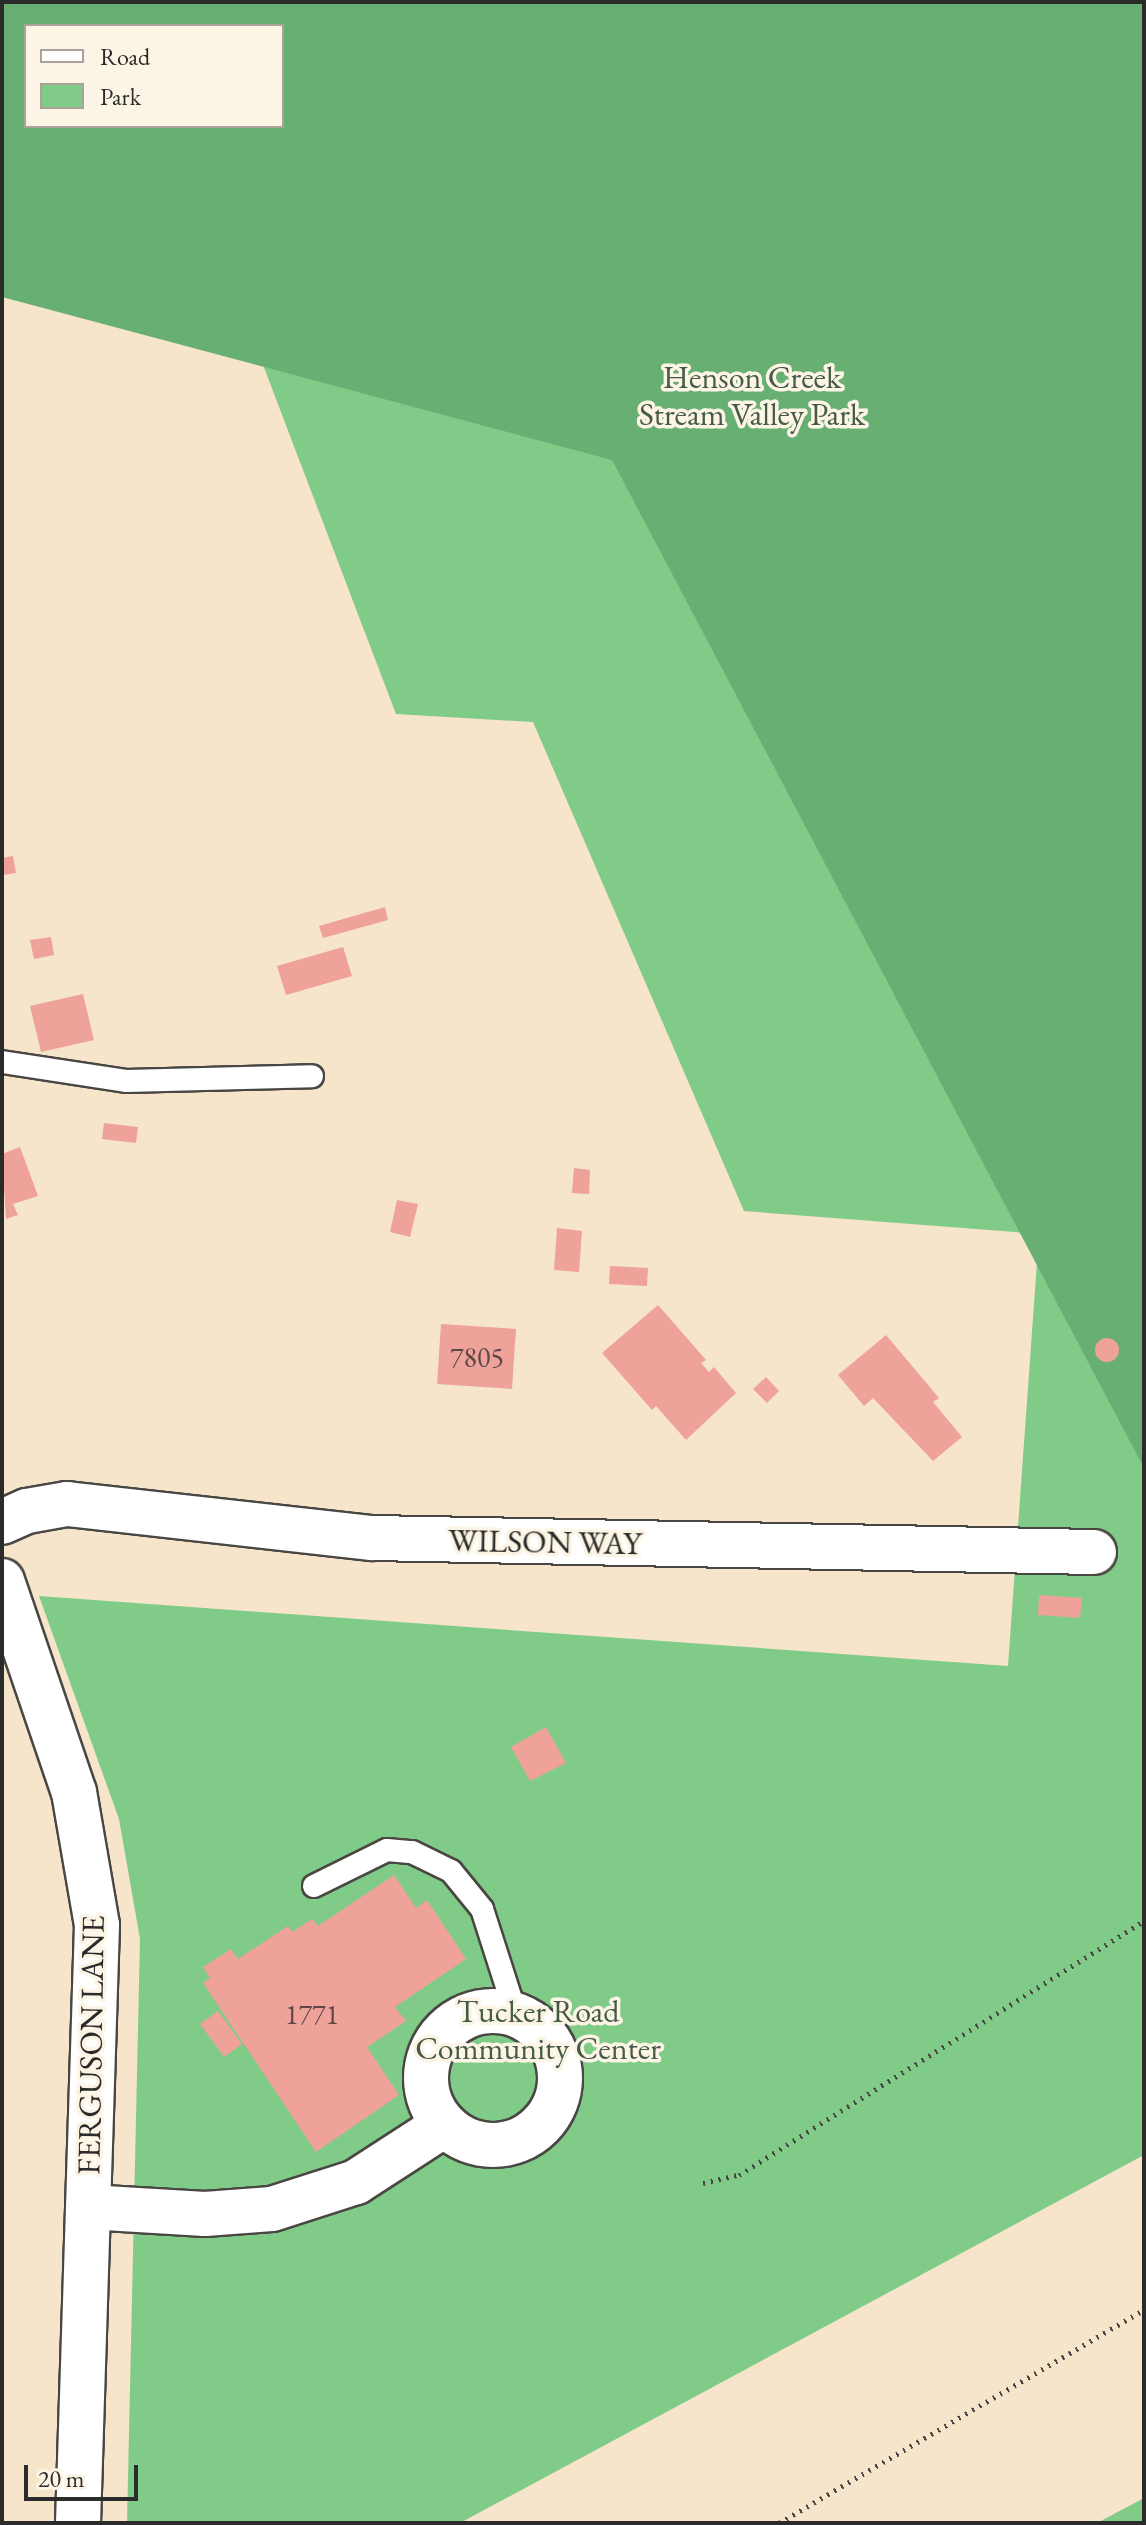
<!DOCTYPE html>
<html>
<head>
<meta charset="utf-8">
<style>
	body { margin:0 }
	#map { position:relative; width:1146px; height:2525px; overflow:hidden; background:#f6e4cb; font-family:"EB Garamond",serif }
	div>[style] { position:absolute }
	.green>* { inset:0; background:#81cb88 }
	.forest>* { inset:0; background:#68af74 }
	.building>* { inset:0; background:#eea29a }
	.round { border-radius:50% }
	.path>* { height:5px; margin-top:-2.5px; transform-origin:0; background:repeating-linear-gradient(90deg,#494743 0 2px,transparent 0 8px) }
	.roads { filter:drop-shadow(2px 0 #494743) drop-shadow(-2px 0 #494743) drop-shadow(0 2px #494743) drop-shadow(0 -2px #494743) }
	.lane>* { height:22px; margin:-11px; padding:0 11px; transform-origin:11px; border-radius:11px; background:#fff }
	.street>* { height:44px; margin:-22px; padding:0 22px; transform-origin:22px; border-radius:22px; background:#fff }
	.street>.ring { margin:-22px; padding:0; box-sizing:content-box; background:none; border:44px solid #fff; border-radius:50% }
	span { translate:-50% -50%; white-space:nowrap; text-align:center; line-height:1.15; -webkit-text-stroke:7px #fcf5e5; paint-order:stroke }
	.number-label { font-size:28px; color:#5c4947 }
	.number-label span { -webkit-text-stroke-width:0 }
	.park-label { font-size:32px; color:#455b47 }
	.street-label { font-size:32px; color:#2b2b2b }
	.frame { position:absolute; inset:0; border:4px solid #2b2b2b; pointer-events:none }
	.legend { position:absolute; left:24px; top:24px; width:260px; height:104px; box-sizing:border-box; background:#fcf5e5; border:2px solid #a8a49b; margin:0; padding:10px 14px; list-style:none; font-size:24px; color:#2b2b2b }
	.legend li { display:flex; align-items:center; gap:16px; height:40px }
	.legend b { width:40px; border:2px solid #a8a49b }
	.scale { position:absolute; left:24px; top:2465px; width:114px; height:36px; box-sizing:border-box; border:4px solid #2b2b2b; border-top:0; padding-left:10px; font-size:24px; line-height:28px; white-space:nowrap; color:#2b2b2b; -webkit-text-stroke:6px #fcf5e5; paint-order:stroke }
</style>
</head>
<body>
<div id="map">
	<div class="green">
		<div style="clip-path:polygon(1144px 2px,1144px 2155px,460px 2523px,127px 2523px,140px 1939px,119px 1819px,39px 1596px,1008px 1666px,1039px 1234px,744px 1211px,533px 722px,396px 714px,172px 126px,282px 126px,282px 26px)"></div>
		<div style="clip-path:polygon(1144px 2498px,1144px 2523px,1097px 2523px)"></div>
	</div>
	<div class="forest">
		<div style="clip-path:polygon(evenodd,2px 2px,1144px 2px,1144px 1468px,612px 460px,2px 297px,2px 2px,26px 26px,282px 26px,282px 126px,26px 126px,26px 26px)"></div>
	</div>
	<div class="building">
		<div style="clip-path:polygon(13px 856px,16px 873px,2px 875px,2px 858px)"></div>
		<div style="clip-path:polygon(385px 907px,388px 920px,323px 938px,319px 926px)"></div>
		<div style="clip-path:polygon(51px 937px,54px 955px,34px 959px,30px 940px)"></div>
		<div style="clip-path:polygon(343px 947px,352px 976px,286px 995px,277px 966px)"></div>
		<div style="clip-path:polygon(83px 994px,94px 1040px,41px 1052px,30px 1006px)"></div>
		<div style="clip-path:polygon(104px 1123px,138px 1127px,136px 1143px,102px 1139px)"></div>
		<div style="clip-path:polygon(20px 1147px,38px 1196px,13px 1204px,18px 1215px,6px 1219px,2px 1154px)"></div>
		<div style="clip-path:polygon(574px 1168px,590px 1170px,589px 1194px,572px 1193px)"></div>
		<div style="clip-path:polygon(397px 1200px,418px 1204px,410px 1237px,390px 1232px)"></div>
		<div style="clip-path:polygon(557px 1228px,582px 1231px,579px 1272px,554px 1270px)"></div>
		<div style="clip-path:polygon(610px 1266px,648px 1268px,647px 1286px,609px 1284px)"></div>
		<div style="clip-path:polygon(658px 1305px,706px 1360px,701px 1363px,709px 1372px,714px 1367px,736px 1393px,686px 1440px,656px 1406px,652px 1410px,602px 1353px)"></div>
		<div style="clip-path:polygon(441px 1324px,516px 1329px,512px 1389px,437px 1384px)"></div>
		<div style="clip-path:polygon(886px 1335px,939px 1398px,933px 1402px,962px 1437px,933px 1461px,873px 1398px,864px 1406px,838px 1375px)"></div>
		<div class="round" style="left:1095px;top:1338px;width:24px;height:24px"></div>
		<div style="clip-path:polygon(766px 1377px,779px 1391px,767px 1403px,753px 1389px)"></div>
		<div style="clip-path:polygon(1039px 1595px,1082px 1598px,1080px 1618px,1038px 1615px)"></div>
		<div style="clip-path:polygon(546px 1727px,566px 1763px,530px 1781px,511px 1747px)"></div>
		<div style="clip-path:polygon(394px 1875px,416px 1908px,427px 1900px,466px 1959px,395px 2007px,406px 2021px,367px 2047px,399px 2095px,316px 2152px,203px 1983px,210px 1978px,203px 1967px,231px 1949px,238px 1959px,288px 1926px,292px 1932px,312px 1919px,318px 1926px)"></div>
		<div style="clip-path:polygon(218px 2011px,242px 2044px,224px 2057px,200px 2024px)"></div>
	</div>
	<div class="path">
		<div style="left:703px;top:2183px;width:37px;rotate:-13deg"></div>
		<div style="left:739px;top:2175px;width:478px;rotate:-32.1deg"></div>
		<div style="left:779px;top:2523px;width:423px;rotate:-30.3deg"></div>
	</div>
	<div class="roads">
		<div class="lane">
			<div style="left:2px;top:1062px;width:125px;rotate:8.7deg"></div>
			<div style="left:126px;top:1081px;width:186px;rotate:-1.5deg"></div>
			<div style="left:314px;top:1886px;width:81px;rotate:-26.3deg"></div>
			<div style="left:387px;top:1850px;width:25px;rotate:5deg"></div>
			<div style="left:412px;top:1852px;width:43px;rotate:26deg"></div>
			<div style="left:451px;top:1871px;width:49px;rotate:50.8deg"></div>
			<div style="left:482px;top:1909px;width:111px;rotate:72.2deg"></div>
		</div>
		<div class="street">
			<div style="left:2px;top:1522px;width:27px;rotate:-24deg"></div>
			<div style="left:27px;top:1511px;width:41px;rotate:-9.9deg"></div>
			<div style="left:67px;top:1504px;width:307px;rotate:6.4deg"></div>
			<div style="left:372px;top:1538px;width:722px;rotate:1.11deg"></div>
			<div style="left:2px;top:1581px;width:223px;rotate:71.2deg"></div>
			<div style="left:74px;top:1792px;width:135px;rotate:80.2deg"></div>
			<div style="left:97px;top:1925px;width:598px;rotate:91.82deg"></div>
			<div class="ring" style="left:426px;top:2011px;width:90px;height:90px"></div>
			<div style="left:88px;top:2207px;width:117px;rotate:3.4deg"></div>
			<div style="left:205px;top:2214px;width:67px;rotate:-4.3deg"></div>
			<div style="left:272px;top:2209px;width:88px;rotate:-17.8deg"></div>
			<div style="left:356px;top:2182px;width:105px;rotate:-32.9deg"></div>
		</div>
	</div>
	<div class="number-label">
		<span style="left:477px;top:1357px">7805</span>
		<span style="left:312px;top:2014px">1771</span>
	</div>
	<div class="park-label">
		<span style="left:752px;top:396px">Henson Creek<br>Stream Valley Park</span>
		<span style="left:538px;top:2030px">Tucker Road<br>Community Center</span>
	</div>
	<div class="street-label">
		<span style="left:545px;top:1542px;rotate:1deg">WILSON WAY</span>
		<span style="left:91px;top:2045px;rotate:-89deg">FERGUSON LANE</span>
	</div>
	<div class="frame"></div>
	<ul class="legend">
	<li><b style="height:10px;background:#fff"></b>Road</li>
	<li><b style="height:22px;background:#81cb88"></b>Park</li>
	</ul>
	<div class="scale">20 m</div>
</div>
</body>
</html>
